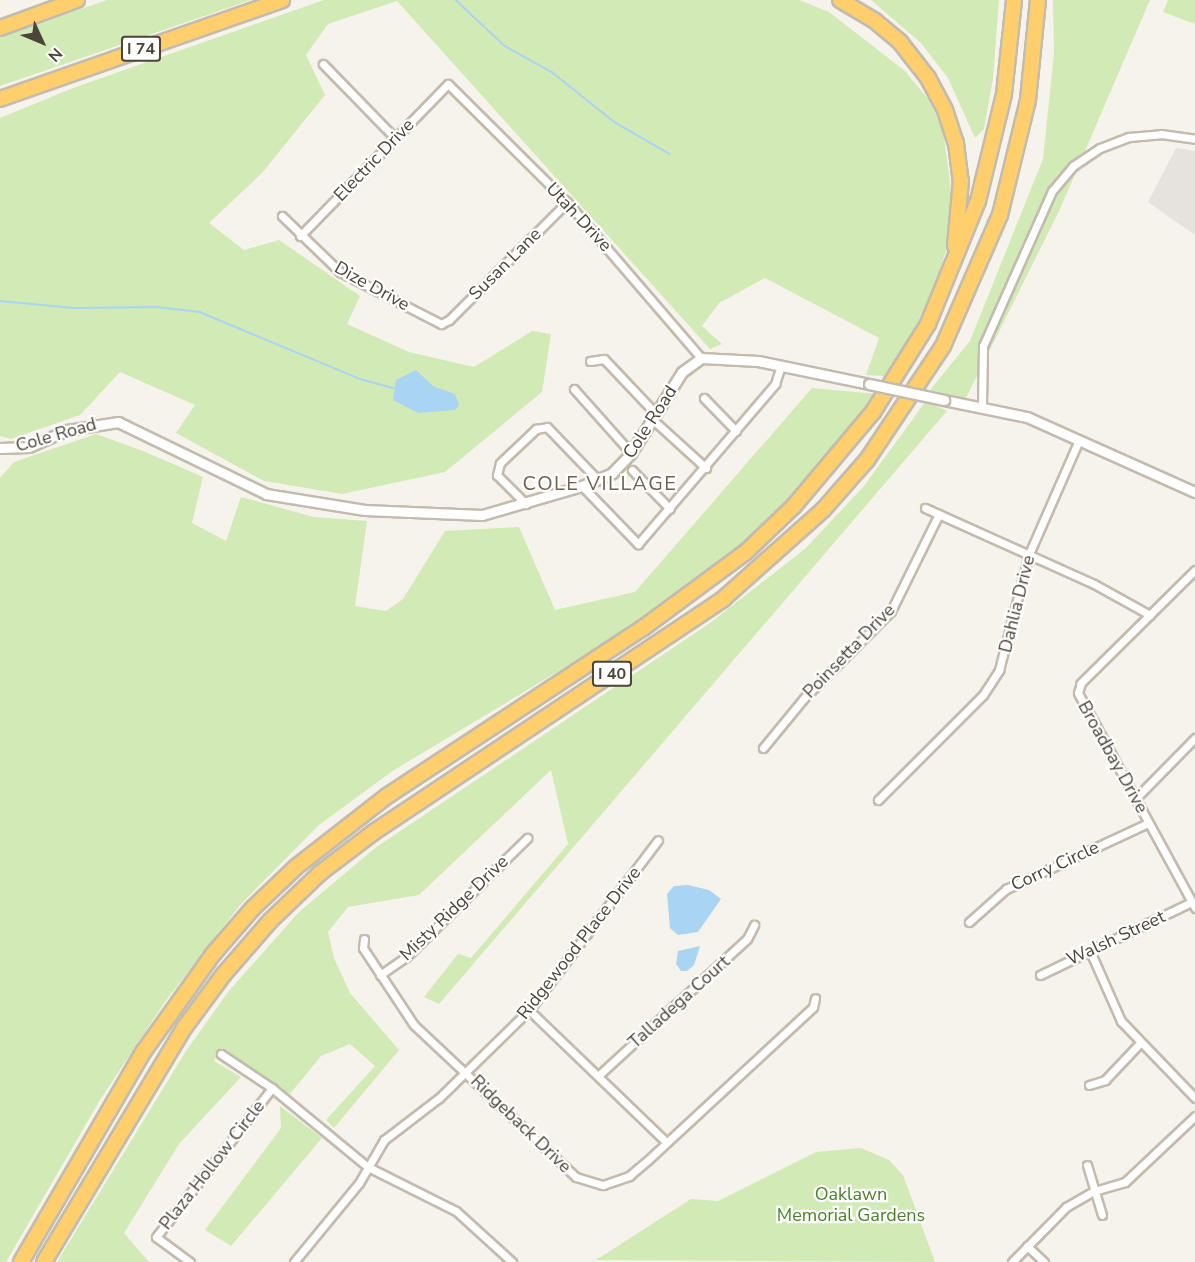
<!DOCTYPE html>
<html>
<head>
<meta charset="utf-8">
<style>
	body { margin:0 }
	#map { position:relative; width:1195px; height:1262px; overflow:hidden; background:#f6f3ec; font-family:"Nunito Sans",sans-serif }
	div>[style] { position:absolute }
	.industrial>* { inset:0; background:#e6e2dd }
	.green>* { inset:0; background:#d2eab5 }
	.water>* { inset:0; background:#a9d4f2 }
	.stream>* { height:1.5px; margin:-0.75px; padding:0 0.75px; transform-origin:0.75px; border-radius:0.75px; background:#a9d4f2 }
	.roads { filter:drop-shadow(2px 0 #c2bbae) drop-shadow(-2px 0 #c2bbae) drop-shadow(0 2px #c2bbae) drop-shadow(0 -2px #c2bbae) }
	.minor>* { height:7px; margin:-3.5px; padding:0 3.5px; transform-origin:3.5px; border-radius:3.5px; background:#fff }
	.tertiary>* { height:9px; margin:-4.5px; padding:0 4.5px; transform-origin:4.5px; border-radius:4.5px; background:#fff }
	.motorway>* { height:14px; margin:-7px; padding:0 7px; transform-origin:7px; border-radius:7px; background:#ffcf6e }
	.bridges { filter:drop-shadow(2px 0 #c2bbae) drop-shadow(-2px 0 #c2bbae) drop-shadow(0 2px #c2bbae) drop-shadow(0 -2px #c2bbae) }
	.tertiary-bridge>* { height:9px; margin:-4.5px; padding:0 4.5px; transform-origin:4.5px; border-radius:4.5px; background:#fff }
	span { translate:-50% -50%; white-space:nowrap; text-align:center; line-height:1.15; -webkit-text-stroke:4.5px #fff; paint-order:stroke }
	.shield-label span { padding:2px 4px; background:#fff; border:2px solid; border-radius:4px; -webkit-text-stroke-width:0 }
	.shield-label { font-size:16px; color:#4b4439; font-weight:700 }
	.street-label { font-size:18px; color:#4b4439 }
	.park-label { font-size:18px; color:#4a7f2a }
	.neighbourhood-label { font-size:20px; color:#6e6250; letter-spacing:1.5px }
	.north { position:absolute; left:12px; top:12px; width:60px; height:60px; -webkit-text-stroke:4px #fff; paint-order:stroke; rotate:134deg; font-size:16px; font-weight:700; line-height:24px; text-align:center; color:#4b4439 }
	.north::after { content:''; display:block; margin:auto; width:21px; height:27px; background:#4b4439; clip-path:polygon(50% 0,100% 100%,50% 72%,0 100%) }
</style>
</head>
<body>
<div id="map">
	<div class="industrial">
		<div style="clip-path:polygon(1176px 148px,1195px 151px,1195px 235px,1148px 202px)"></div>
	</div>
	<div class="green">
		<div style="clip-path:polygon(107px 0,251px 0,0 86px,0 37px)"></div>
		<div style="clip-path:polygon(324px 0,799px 0,829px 12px,905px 71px,929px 100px,943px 129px,952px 197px,949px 240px,937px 280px,910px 339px,885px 376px,866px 375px,879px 338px,765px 278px,719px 303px,702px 326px,722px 344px,710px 349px,397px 1px,328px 24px,306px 55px,325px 95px,262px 173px,209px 223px,244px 250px,279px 240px,360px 296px,347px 324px,409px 352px,474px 367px,532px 331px,551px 334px,542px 392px,445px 472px,342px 494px,264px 481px,176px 433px,195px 405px,120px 372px,80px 415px,11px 439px,0 436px,0 118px,73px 88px)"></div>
		<div style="clip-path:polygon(871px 0,999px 0,993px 78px,984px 129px,975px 138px,948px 78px,921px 43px)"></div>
		<div style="clip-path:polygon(1053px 0,1150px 0,1060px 209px,966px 398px,930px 390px,970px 341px,1043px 159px,1054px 53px)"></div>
		<div style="clip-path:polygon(1168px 0,1195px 0,1195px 24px,1163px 12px)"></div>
		<div style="clip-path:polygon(812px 388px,877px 394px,791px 499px,736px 552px,629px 629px,394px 770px,319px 825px,241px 904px,167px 999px,100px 1100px,6px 1262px,0 1262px,0 478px,14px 462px,96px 434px,143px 451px,203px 477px,192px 523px,226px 541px,241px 497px,314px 517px,367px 521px,355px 606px,386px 611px,403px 599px,445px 531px,519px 527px,555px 610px,635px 592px)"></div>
		<div style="clip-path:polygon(926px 401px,947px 411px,439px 1004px,424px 997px,458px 954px,471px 958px,568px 844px,551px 770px,419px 895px,348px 907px,328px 932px,334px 958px,350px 993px,399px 1050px,334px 1128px,326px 1120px,375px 1066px,350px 1044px,321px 1056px,290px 1094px,222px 1048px,214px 1061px,241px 1077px,179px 1144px,124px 1233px,149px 1262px,57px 1262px,186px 1051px,228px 992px,298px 913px,375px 848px,710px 623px,806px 548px,864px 486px)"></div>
		<div style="clip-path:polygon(280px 1106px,322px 1138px,231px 1246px,205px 1230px,281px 1128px)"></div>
		<div style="clip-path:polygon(861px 1148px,889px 1160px,903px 1175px,935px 1262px,596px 1260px,691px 1199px,718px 1201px,816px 1152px)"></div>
	</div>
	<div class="water">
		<div style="clip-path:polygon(416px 370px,433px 386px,455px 394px,459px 405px,455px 410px,418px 413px,393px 400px,396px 380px)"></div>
		<div style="clip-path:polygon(688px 885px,709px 890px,721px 899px,698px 932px,678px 935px,670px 928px,667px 894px,674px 886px)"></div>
		<div style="clip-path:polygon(700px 946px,694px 965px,687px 971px,681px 971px,676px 964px,678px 951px)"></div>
	</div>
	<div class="stream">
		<div style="left:456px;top:0;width:67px;rotate:43.2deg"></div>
		<div style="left:505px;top:46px;width:54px;rotate:29deg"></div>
		<div style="left:552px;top:72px;width:82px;rotate:38.6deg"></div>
		<div style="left:616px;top:123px;width:62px;rotate:29.9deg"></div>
		<div style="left:0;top:301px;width:74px;rotate:5.4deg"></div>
		<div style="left:74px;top:308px;width:83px;rotate:-0.7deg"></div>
		<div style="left:157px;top:307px;width:43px;rotate:6.6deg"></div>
		<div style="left:200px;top:312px;width:173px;rotate:22.7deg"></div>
		<div style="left:360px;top:379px;width:35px;rotate:15deg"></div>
	</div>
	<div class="roads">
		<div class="minor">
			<div style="left:323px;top:64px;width:102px;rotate:45.8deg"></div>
			<div style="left:282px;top:216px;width:81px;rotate:44deg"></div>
			<div style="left:340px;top:272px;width:114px;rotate:27.2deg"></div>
			<div style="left:441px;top:324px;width:9px;rotate:-27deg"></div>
			<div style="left:449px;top:320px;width:167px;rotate:-45deg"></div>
			<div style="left:300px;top:236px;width:212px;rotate:-45.8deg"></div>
			<div style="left:448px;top:84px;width:168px;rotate:44.8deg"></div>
			<div style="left:567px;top:202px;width:206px;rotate:49.3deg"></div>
			<div style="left:590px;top:361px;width:14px;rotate:-8deg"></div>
			<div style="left:604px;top:359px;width:74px;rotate:46.6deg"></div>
			<div style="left:574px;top:389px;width:86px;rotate:48.3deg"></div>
			<div style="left:704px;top:398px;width:46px;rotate:45.9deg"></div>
			<div style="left:982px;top:405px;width:59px;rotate:-89deg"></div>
			<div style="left:983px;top:346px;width:170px;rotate:-66deg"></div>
			<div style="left:1052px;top:191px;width:33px;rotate:-50deg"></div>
			<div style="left:1073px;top:166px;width:32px;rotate:-34deg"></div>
			<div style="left:1100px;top:148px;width:31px;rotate:-21deg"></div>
			<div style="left:1129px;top:137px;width:32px;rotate:-5deg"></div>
			<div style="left:1161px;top:134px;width:34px;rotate:8deg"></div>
			<div style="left:652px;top:419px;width:73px;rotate:42.2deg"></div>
			<div style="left:632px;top:470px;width:54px;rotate:45.7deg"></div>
			<div style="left:582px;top:486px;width:81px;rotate:46deg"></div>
			<div style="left:638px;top:544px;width:211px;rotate:-49.4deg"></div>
			<div style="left:775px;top:384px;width:19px;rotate:-72deg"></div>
			<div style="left:526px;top:504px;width:41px;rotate:-135deg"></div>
			<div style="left:497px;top:475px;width:12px;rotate:-76deg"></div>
			<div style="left:500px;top:463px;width:50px;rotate:-43.4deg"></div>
			<div style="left:536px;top:429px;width:11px;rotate:-10deg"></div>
			<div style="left:547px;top:427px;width:72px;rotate:46.1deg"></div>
			<div style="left:925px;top:508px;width:185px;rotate:24.2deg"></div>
			<div style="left:1094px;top:584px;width:64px;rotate:29deg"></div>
			<div style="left:1195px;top:570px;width:161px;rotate:135.3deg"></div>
			<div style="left:1081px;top:683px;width:10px;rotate:107deg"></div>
			<div style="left:1078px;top:693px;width:245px;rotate:61.4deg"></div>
			<div style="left:763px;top:748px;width:65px;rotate:-50.6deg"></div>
			<div style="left:804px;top:698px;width:123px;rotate:-45deg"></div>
			<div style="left:891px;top:611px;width:108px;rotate:-63.7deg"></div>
			<div style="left:1135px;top:799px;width:86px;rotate:-45.5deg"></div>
			<div style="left:878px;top:800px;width:148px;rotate:-45deg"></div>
			<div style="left:983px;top:695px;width:30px;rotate:-57deg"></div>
			<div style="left:999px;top:670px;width:120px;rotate:-75.5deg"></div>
			<div style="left:1029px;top:554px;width:124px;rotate:-66.3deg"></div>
			<div style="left:969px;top:922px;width:50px;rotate:-41.7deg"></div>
			<div style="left:1006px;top:889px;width:157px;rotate:-24.9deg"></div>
			<div style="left:364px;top:939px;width:9px;rotate:96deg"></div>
			<div style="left:363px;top:948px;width:92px;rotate:56.5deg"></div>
			<div style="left:414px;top:1025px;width:222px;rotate:43.2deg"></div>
			<div style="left:576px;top:1177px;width:28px;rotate:17deg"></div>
			<div style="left:603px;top:1185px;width:28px;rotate:-19deg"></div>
			<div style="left:629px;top:1176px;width:25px;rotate:-40deg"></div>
			<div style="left:648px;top:1160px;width:225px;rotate:-42.8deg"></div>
			<div style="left:813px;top:1007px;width:9px;rotate:-77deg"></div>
			<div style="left:1090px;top:951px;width:77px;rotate:66.1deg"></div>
			<div style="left:1121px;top:1021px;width:107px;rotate:46.1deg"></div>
			<div style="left:380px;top:975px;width:32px;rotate:-35deg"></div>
			<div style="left:406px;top:957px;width:170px;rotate:-44.5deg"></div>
			<div style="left:1040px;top:975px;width:169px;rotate:-25.7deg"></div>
			<div style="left:529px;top:1010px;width:190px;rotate:43.9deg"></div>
			<div style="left:221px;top:1054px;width:61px;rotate:33.7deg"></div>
			<div style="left:272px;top:1088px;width:124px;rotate:39.5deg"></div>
			<div style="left:368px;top:1167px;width:98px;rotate:26.6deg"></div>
			<div style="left:456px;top:1211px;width:76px;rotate:42.3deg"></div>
			<div style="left:599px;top:1075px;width:201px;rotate:-42.6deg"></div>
			<div style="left:747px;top:939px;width:16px;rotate:-63deg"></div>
			<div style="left:1089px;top:1085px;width:17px;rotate:-17deg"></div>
			<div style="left:1105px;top:1080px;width:50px;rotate:-46.6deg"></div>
			<div style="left:1087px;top:1165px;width:52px;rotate:73.3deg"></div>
			<div style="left:1027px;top:1246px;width:23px;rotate:43deg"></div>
			<div style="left:190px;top:1262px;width:42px;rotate:-143.7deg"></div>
			<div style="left:156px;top:1237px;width:189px;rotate:-52.1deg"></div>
			<div style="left:294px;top:1262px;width:102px;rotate:-50.6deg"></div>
			<div style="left:359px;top:1183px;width:50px;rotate:-59.8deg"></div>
			<div style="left:384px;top:1140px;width:69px;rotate:-37.4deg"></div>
			<div style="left:439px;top:1098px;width:126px;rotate:-44.4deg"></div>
			<div style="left:529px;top:1010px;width:213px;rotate:-52.8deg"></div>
			<div style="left:1012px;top:1262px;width:77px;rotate:-45.5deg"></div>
			<div style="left:1066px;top:1207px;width:32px;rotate:-30deg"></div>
			<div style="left:1094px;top:1191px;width:32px;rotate:-16deg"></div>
			<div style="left:1125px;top:1182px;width:96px;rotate:-43.3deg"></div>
		</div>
		<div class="tertiary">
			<div style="left:944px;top:400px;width:85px;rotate:11.6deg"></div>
			<div style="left:1027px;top:417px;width:184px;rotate:24.1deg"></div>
			<div style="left:0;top:448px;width:29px;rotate:-2deg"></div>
			<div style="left:29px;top:447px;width:42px;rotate:-24.1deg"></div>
			<div style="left:67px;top:430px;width:52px;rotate:-8.9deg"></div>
			<div style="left:118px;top:422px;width:165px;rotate:25.9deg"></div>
			<div style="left:266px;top:494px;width:100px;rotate:9.2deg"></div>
			<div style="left:365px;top:510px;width:117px;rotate:2.4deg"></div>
			<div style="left:482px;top:515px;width:104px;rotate:-16.2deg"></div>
			<div style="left:582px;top:486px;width:33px;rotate:-23deg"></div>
			<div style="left:612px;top:473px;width:28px;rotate:-46deg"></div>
			<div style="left:631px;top:453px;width:96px;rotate:-57.8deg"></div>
			<div style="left:682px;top:372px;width:24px;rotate:-36deg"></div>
			<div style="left:701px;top:358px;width:57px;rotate:3deg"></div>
			<div style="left:758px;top:361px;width:113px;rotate:11.7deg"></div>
		</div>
		<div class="motorway">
			<div style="left:840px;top:0;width:41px;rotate:31deg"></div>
			<div style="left:875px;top:21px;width:33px;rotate:40deg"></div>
			<div style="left:900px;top:42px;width:46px;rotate:52.1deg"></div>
			<div style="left:928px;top:78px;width:36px;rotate:62deg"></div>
			<div style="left:945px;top:110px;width:35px;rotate:72deg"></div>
			<div style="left:956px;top:143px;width:38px;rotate:83deg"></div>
			<div style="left:961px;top:181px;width:65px;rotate:95.3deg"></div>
			<div style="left:0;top:28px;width:82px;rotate:-20deg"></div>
			<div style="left:0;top:99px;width:299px;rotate:-19.3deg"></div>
			<div style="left:21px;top:1262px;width:244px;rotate:-59.8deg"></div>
			<div style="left:144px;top:1051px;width:120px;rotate:-54.5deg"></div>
			<div style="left:214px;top:953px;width:60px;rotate:-49.1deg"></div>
			<div style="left:253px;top:908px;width:59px;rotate:-43.6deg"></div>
			<div style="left:296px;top:867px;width:115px;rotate:-38deg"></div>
			<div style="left:387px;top:796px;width:306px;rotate:-33.3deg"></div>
			<div style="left:643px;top:628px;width:129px;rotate:-36.5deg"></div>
			<div style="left:747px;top:551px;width:65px;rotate:-43.8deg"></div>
			<div style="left:794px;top:506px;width:123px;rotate:-50deg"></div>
			<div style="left:873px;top:412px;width:104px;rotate:-58deg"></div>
			<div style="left:928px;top:324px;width:133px;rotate:-67.9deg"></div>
			<div style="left:978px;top:201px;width:110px;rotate:-76.3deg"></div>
			<div style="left:1004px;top:94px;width:95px;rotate:-83.9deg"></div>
			<div style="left:44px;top:1262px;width:273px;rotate:-59.1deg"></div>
			<div style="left:184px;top:1028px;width:67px;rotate:-53.5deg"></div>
			<div style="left:224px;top:974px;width:70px;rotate:-49deg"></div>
			<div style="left:270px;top:921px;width:69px;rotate:-43.8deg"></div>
			<div style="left:320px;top:873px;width:68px;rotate:-37.2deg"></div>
			<div style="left:374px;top:832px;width:420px;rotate:-33.7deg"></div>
			<div style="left:723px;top:599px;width:134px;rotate:-41.7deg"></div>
			<div style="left:823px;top:510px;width:67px;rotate:-48.7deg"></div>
			<div style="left:867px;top:460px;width:137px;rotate:-56.3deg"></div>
			<div style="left:943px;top:346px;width:143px;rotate:-66.5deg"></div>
			<div style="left:1000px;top:215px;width:118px;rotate:-76.3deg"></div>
			<div style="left:1028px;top:100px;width:100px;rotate:-84.3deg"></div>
		</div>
	</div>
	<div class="bridges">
		<div class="tertiary-bridge">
			<div style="left:869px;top:384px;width:77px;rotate:12deg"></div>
		</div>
	</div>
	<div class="shield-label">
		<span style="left:141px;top:49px">I 74</span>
		<span style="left:612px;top:674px">I 40</span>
	</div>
	<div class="street-label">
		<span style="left:374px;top:160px;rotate:-46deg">Electric Drive</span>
		<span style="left:579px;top:217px;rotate:47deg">Utah Drive</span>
		<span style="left:505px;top:264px;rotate:-45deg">Susan Lane</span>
		<span style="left:372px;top:286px;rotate:29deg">Dize Drive</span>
		<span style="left:650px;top:422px;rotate:-57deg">Cole Road</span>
		<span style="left:56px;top:435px;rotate:-16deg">Cole Road</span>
		<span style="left:1017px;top:604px;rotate:-76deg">Dahlia Drive</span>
		<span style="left:849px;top:651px;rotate:-46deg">Poinsetta Drive</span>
		<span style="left:1113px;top:757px;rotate:61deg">Broadbay Drive</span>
		<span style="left:1055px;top:866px;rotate:-25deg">Corry Circle</span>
		<span style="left:454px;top:908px;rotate:-44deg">Misty Ridge Drive</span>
		<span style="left:1116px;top:938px;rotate:-25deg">Walsh Street</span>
		<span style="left:579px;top:943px;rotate:-52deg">Ridgewood Place Drive</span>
		<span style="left:679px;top:1002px;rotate:-42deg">Talladega Court</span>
		<span style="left:521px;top:1124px;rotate:44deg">Ridgeback Drive</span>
		<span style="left:212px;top:1165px;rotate:-52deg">Plaza Hollow Circle</span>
	</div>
	<div class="park-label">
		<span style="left:851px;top:1205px">Oaklawn<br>Memorial Gardens</span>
	</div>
	<div class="neighbourhood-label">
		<span style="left:600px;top:483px">COLE VILLAGE</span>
	</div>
	<div class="north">N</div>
</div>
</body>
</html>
